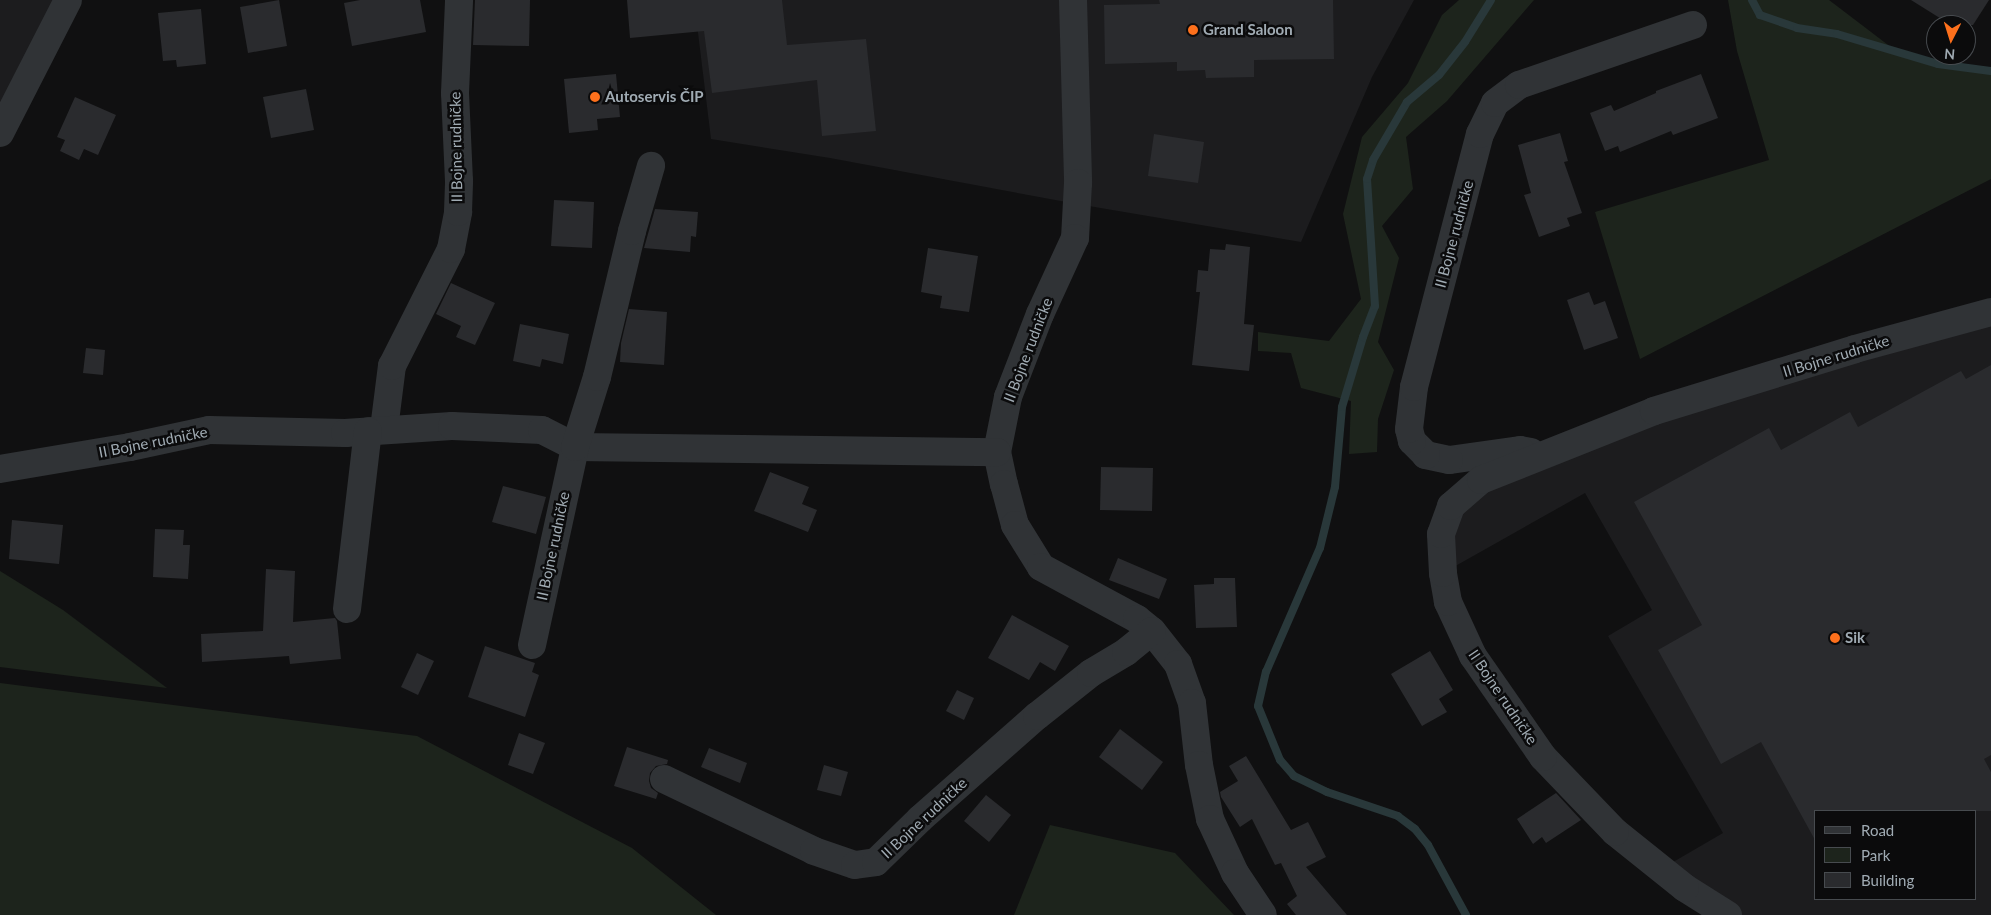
<!DOCTYPE html>
<html>
<head>
<meta charset="utf-8">
<style>
	body { margin:0 }
	#map { position:relative; width:1991px; height:915px; overflow:hidden; background:#101011; font-family:Lato,sans-serif }
	div>[style] { position:absolute }
	.built>* { inset:0; background:#1c1c1e }
	.green>* { inset:0; background:#1d241c }
	.stream>* { height:8px; margin:-4px; padding:0 4px; transform-origin:4px; border-radius:4px; background:#29383a }
	.building>* { inset:0; background:#2a2b2e }
	.minor>* { height:28px; margin:-14px; padding:0 14px; transform-origin:14px; border-radius:14px; background:#303336 }
	.dots>* { width:14px; height:14px; translate:-50% -50%; box-sizing:border-box; border:2px solid #0b0b0c; border-radius:50% }
	span { translate:-50% -50%; white-space:nowrap; text-align:center; line-height:1.15; -webkit-text-stroke:5px #0b0b0c; paint-order:stroke }
	.poi-label { font-size:15px; color:#a0abb3; font-weight:700 }
	.left { translate:0 -50%; text-align:left }
	.street-label { font-size:15px; color:#a0abb3 }
	.legend { position:absolute; left:1814px; top:810px; width:162px; height:90px; box-sizing:border-box; background:#0b0b0c; border:1px solid #474b4f; margin:0; padding:6px 9px; list-style:none; font-size:15px; color:#a0abb3 }
	.legend li { display:flex; align-items:center; gap:10px; height:25px }
	.legend b { width:25px; border:1px solid #474b4f }
	.north { position:absolute; left:1926px; top:15px; width:50px; height:50px; box-sizing:border-box; background:#0b0b0c; border:1px solid #474b4f; border-radius:50%; rotate:185deg; font-size:14px; font-weight:700; line-height:20px; text-align:center; color:#a0abb3 }
	.north::after { content:''; display:block; margin:auto; width:18px; height:22px; background:#fd701c; clip-path:polygon(50% 0,100% 100%,50% 72%,0 100%) }
</style>
</head>
<body>
<div id="map">
	<div class="built">
		<div style="clip-path:polygon(0 0,68px 0,0 133px)"></div>
		<div style="clip-path:polygon(694px 0,1414px 0,1372px 77px,1301px 242px,1077px 204px,830px 158px,711px 139px)"></div>
		<div style="clip-path:polygon(evenodd,1991px 312px,1991px 915px,1728px 915px,1668px 865px,1723px 833px,1608px 636px,1652px 610px,1585px 493px,1443px 573px,1451px 506px,1481px 480px,1991px 312px,1815px 811px,1975px 811px,1975px 899px,1815px 899px,1815px 811px)"></div>
	</div>
	<div class="green">
		<div style="clip-path:polygon(1459px 0,1534px 0,1447px 101px,1406px 137px,1413px 189px,1382px 226px,1399px 258px,1378px 342px,1394px 370px,1378px 419px,1377px 452px,1349px 454px,1351px 401px,1301px 388px,1291px 353px,1258px 351px,1258px 332px,1329px 341px,1361px 299px,1343px 214px,1362px 137px,1408px 83px,1442px 15px)"></div>
		<div style="clip-path:polygon(1728px 0,1829px 0,1896px 51px,1938px 64px,1991px 71px,1991px 179px,1640px 359px,1595px 212px,1769px 160px,1737px 51px)"></div>
		<div style="clip-path:polygon(0 571px,63px 610px,167px 688px,0 667px)"></div>
		<div style="clip-path:polygon(0 683px,417px 736px,632px 848px,716px 915px,0 915px)"></div>
		<div style="clip-path:polygon(1050px 825px,1175px 853px,1234px 915px,1014px 915px)"></div>
	</div>
	<div class="stream">
		<div style="left:1752px;top:0;width:17px;rotate:62deg"></div>
		<div style="left:1760px;top:15px;width:39px;rotate:19deg"></div>
		<div style="left:1797px;top:28px;width:40px;rotate:8.5deg"></div>
		<div style="left:1837px;top:34px;width:105px;rotate:16.5deg"></div>
		<div style="left:1938px;top:64px;width:53px;rotate:7.5deg"></div>
		<div style="left:1466px;top:915px;width:80px;rotate:-118.5deg"></div>
		<div style="left:1428px;top:845px;width:21px;rotate:-129deg"></div>
		<div style="left:1415px;top:829px;width:21px;rotate:-143deg"></div>
		<div style="left:1398px;top:816px;width:75px;rotate:-161.3deg"></div>
		<div style="left:1327px;top:792px;width:37px;rotate:-154deg"></div>
		<div style="left:1294px;top:776px;width:21px;rotate:-131deg"></div>
		<div style="left:1280px;top:760px;width:58px;rotate:-112.2deg"></div>
		<div style="left:1258px;top:706px;width:35px;rotate:-77deg"></div>
		<div style="left:1266px;top:672px;width:135px;rotate:-66.5deg"></div>
		<div style="left:1320px;top:548px;width:63px;rotate:-76.2deg"></div>
		<div style="left:1335px;top:487px;width:80px;rotate:-85deg"></div>
		<div style="left:1342px;top:407px;width:73px;rotate:-73.3deg"></div>
		<div style="left:1363px;top:337px;width:33px;rotate:-69deg"></div>
		<div style="left:1375px;top:306px;width:127px;rotate:-93.6deg"></div>
		<div style="left:1367px;top:179px;width:20px;rotate:-72deg"></div>
		<div style="left:1373px;top:160px;width:67px;rotate:-59.6deg"></div>
		<div style="left:1407px;top:102px;width:42px;rotate:-40.2deg"></div>
		<div style="left:1439px;top:75px;width:42px;rotate:-51.8deg"></div>
		<div style="left:1465px;top:42px;width:49px;rotate:-58.2deg"></div>
	</div>
	<div class="building">
		<div style="clip-path:polygon(279px 0,287px 46px,248px 53px,240px 7px)"></div>
		<div style="clip-path:polygon(360px 0,420px 0,426px 32px,352px 46px,344px 3px)"></div>
		<div style="clip-path:polygon(475px 0,530px 0,529px 46px,473px 45px)"></div>
		<div style="clip-path:polygon(627px 0,782px 0,787px 45px,866px 39px,876px 131px,822px 136px,817px 80px,712px 93px,704px 31px,630px 38px)"></div>
		<div style="clip-path:polygon(1159px 0,1333px 0,1334px 59px,1254px 60px,1254px 77px,1206px 78px,1205px 70px,1177px 71px,1177px 62px,1105px 64px,1104px 5px,1160px 4px)"></div>
		<div style="clip-path:polygon(1911px 0,1989px 0,1973px 25px,1951px 25px)"></div>
		<div style="clip-path:polygon(201px 9px,206px 64px,177px 67px,176px 60px,163px 61px,158px 13px)"></div>
		<div style="clip-path:polygon(616px 74px,620px 117px,597px 119px,598px 130px,569px 133px,564px 79px)"></div>
		<div style="clip-path:polygon(1701px 74px,1718px 118px,1673px 135px,1671px 131px,1620px 152px,1618px 146px,1605px 151px,1590px 113px,1611px 105px,1614px 111px,1656px 93px,1656px 91px)"></div>
		<div style="clip-path:polygon(306px 89px,314px 130px,271px 138px,263px 97px)"></div>
		<div style="clip-path:polygon(75px 97px,116px 115px,98px 155px,84px 149px,79px 160px,60px 151px,65px 140px,57px 137px)"></div>
		<div style="clip-path:polygon(1560px 133px,1568px 161px,1564px 162px,1582px 213px,1567px 218px,1570px 226px,1539px 237px,1524px 195px,1531px 193px,1518px 145px)"></div>
		<div style="clip-path:polygon(1154px 134px,1204px 142px,1198px 183px,1148px 176px)"></div>
		<div style="clip-path:polygon(554px 200px,594px 202px,592px 248px,551px 246px)"></div>
		<div style="clip-path:polygon(655px 209px,698px 212px,696px 237px,691px 236px,690px 252px,644px 248px)"></div>
		<div style="clip-path:polygon(1226px 244px,1250px 247px,1244px 324px,1254px 325px,1249px 371px,1192px 365px,1200px 292px,1196px 292px,1198px 270px,1208px 271px,1210px 249px,1225px 250px)"></div>
		<div style="clip-path:polygon(928px 248px,978px 256px,969px 312px,940px 308px,942px 296px,921px 292px)"></div>
		<div style="clip-path:polygon(451px 283px,495px 303px,475px 345px,456px 337px,461px 326px,436px 314px)"></div>
		<div style="clip-path:polygon(1589px 292px,1594px 305px,1605px 301px,1618px 338px,1584px 350px,1567px 300px)"></div>
		<div style="clip-path:polygon(629px 309px,667px 312px,664px 365px,620px 362px,621px 343px)"></div>
		<div style="clip-path:polygon(520px 324px,569px 334px,563px 364px,542px 359px,540px 367px,513px 361px)"></div>
		<div style="clip-path:polygon(86px 348px,105px 350px,103px 375px,83px 373px)"></div>
		<div style="clip-path:polygon(1991px 365px,1991px 755px,1984px 759px,1991px 772px,1991px 811px,1815px 811px,1815px 840px,1761px 742px,1721px 764px,1658px 650px,1702px 625px,1634px 502px,1769px 428px,1781px 450px,1850px 412px,1858px 427px,1961px 371px,1966px 379px)"></div>
		<div style="clip-path:polygon(1101px 467px,1153px 468px,1152px 511px,1100px 510px)"></div>
		<div style="clip-path:polygon(770px 472px,809px 487px,802px 504px,817px 510px,808px 532px,754px 511px)"></div>
		<div style="clip-path:polygon(503px 486px,546px 497px,536px 534px,492px 522px)"></div>
		<div style="clip-path:polygon(12px 520px,63px 525px,59px 564px,9px 559px)"></div>
		<div style="clip-path:polygon(155px 529px,184px 530px,183px 545px,190px 545px,188px 579px,153px 577px)"></div>
		<div style="clip-path:polygon(1118px 558px,1167px 579px,1159px 599px,1109px 580px)"></div>
		<div style="clip-path:polygon(266px 569px,295px 571px,293px 622px,335px 618px,337px 621px,341px 659px,290px 664px,289px 656px,202px 662px,201px 634px,263px 631px)"></div>
		<div style="clip-path:polygon(1214px 578px,1235px 578px,1237px 627px,1196px 628px,1194px 585px,1214px 584px)"></div>
		<div style="clip-path:polygon(1012px 615px,1069px 646px,1055px 671px,1040px 662px,1029px 680px,988px 658px)"></div>
		<div style="clip-path:polygon(485px 646px,535px 663px,532px 672px,539px 675px,525px 717px,468px 697px)"></div>
		<div style="clip-path:polygon(1430px 651px,1453px 690px,1439px 699px,1447px 712px,1422px 726px,1391px 674px)"></div>
		<div style="clip-path:polygon(417px 653px,434px 661px,418px 695px,401px 687px)"></div>
		<div style="clip-path:polygon(957px 690px,974px 698px,964px 720px,946px 711px)"></div>
		<div style="clip-path:polygon(1120px 729px,1163px 762px,1142px 790px,1099px 757px)"></div>
		<div style="clip-path:polygon(519px 733px,545px 743px,533px 774px,508px 765px)"></div>
		<div style="clip-path:polygon(627px 747px,668px 760px,667px 764px,656px 766px,650px 773px,649px 781px,651px 788px,658px 793px,656px 799px,614px 786px)"></div>
		<div style="clip-path:polygon(709px 748px,747px 763px,740px 783px,701px 767px)"></div>
		<div style="clip-path:polygon(1246px 756px,1291px 830px,1308px 822px,1326px 857px,1306px 867px,1347px 915px,1296px 915px,1287px 904px,1297px 896px,1281px 863px,1275px 865px,1252px 819px,1240px 827px,1221px 797px,1220px 792px,1238px 781px,1229px 766px)"></div>
		<div style="clip-path:polygon(824px 765px,848px 772px,841px 796px,817px 790px)"></div>
		<div style="clip-path:polygon(1556px 793px,1581px 820px,1546px 843px,1542px 837px,1533px 844px,1517px 819px)"></div>
		<div style="clip-path:polygon(986px 795px,1011px 815px,989px 842px,964px 821px)"></div>
	</div>
	<div class="minor">
		<div style="left:1073px;top:0;width:183px;rotate:88.4deg"></div>
		<div style="left:1078px;top:183px;width:55px;rotate:93.1deg"></div>
		<div style="left:1075px;top:238px;width:84px;rotate:114.7deg"></div>
		<div style="left:1040px;top:314px;width:89px;rotate:111.1deg"></div>
		<div style="left:1008px;top:397px;width:56px;rotate:101.3deg"></div>
		<div style="left:997px;top:452px;width:33px;rotate:78deg"></div>
		<div style="left:1004px;top:484px;width:42px;rotate:75deg"></div>
		<div style="left:1015px;top:525px;width:49px;rotate:58.2deg"></div>
		<div style="left:1041px;top:567px;width:109px;rotate:28.4deg"></div>
		<div style="left:1137px;top:619px;width:19px;rotate:39deg"></div>
		<div style="left:1152px;top:631px;width:42px;rotate:51.8deg"></div>
		<div style="left:1178px;top:664px;width:41px;rotate:70.3deg"></div>
		<div style="left:1192px;top:703px;width:62px;rotate:83.6deg"></div>
		<div style="left:1199px;top:765px;width:55px;rotate:78.5deg"></div>
		<div style="left:1210px;top:819px;width:60px;rotate:65.2deg"></div>
		<div style="left:1235px;top:873px;width:50px;rotate:56.3deg"></div>
		<div style="left:0;top:133px;width:149px;rotate:-62.9deg"></div>
		<div style="left:384px;top:429px;width:64px;rotate:-82.8deg"></div>
		<div style="left:392px;top:366px;width:131px;rotate:-63.2deg"></div>
		<div style="left:451px;top:249px;width:38px;rotate:-79deg"></div>
		<div style="left:458px;top:212px;width:31px;rotate:-88deg"></div>
		<div style="left:459px;top:181px;width:88px;rotate:-92.6deg"></div>
		<div style="left:455px;top:93px;width:93px;rotate:-87.5deg"></div>
		<div style="left:1531px;top:452px;width:11px;rotate:-170deg"></div>
		<div style="left:1520px;top:450px;width:72px;rotate:172deg"></div>
		<div style="left:1449px;top:460px;width:24px;rotate:-168deg"></div>
		<div style="left:1426px;top:455px;width:20px;rotate:-135deg"></div>
		<div style="left:1412px;top:441px;width:12px;rotate:-104deg"></div>
		<div style="left:1409px;top:429px;width:42px;rotate:-83.2deg"></div>
		<div style="left:1414px;top:387px;width:261px;rotate:-75.4deg"></div>
		<div style="left:1480px;top:134px;width:34px;rotate:-64deg"></div>
		<div style="left:1495px;top:103px;width:30px;rotate:-37deg"></div>
		<div style="left:1519px;top:85px;width:184px;rotate:-19deg"></div>
		<div style="left:0;top:469px;width:132px;rotate:-9.6deg"></div>
		<div style="left:130px;top:447px;width:81px;rotate:-12.1deg"></div>
		<div style="left:209px;top:430px;width:136px;rotate:1.3deg"></div>
		<div style="left:345px;top:433px;width:107px;rotate:-3.7deg"></div>
		<div style="left:452px;top:426px;width:90px;rotate:2.5deg"></div>
		<div style="left:542px;top:430px;width:37px;rotate:27deg"></div>
		<div style="left:575px;top:447px;width:422px;rotate:0.7deg"></div>
		<div style="left:347px;top:609px;width:179px;rotate:-83.3deg"></div>
		<div style="left:532px;top:645px;width:203px;rotate:-77.7deg"></div>
		<div style="left:575px;top:447px;width:73px;rotate:-72.6deg"></div>
		<div style="left:597px;top:377px;width:150px;rotate:-76.5deg"></div>
		<div style="left:632px;top:231px;width:68px;rotate:-73.7deg"></div>
		<div style="left:664px;top:779px;width:166px;rotate:25.6deg"></div>
		<div style="left:814px;top:851px;width:43px;rotate:18.9deg"></div>
		<div style="left:855px;top:865px;width:21px;rotate:-8deg"></div>
		<div style="left:876px;top:862px;width:62px;rotate:-44.3deg"></div>
		<div style="left:920px;top:819px;width:156px;rotate:-41.4deg"></div>
		<div style="left:1037px;top:716px;width:69px;rotate:-38.5deg"></div>
		<div style="left:1091px;top:673px;width:41px;rotate:-31deg"></div>
		<div style="left:1126px;top:652px;width:33px;rotate:-39deg"></div>
		<div style="left:1728px;top:915px;width:51px;rotate:-147.9deg"></div>
		<div style="left:1685px;top:888px;width:90px;rotate:-141.3deg"></div>
		<div style="left:1615px;top:832px;width:104px;rotate:-133.8deg"></div>
		<div style="left:1543px;top:757px;width:123px;rotate:-124.7deg"></div>
		<div style="left:1473px;top:656px;width:60px;rotate:-114.8deg"></div>
		<div style="left:1448px;top:602px;width:29px;rotate:-100deg"></div>
		<div style="left:1443px;top:573px;width:39px;rotate:-93deg"></div>
		<div style="left:1441px;top:534px;width:30px;rotate:-70deg"></div>
		<div style="left:1451px;top:506px;width:40px;rotate:-41deg"></div>
		<div style="left:1481px;top:480px;width:186px;rotate:-21.7deg"></div>
		<div style="left:1654px;top:411px;width:210px;rotate:-17.1deg"></div>
		<div style="left:1855px;top:349px;width:141px;rotate:-15.2deg"></div>
	</div>
	<div class="dots">
		<div style="left:1193px;top:30px;background:#fd701c"></div>
		<div style="left:595px;top:97px;background:#fd701c"></div>
		<div style="left:1835px;top:638px;background:#fd701c"></div>
	</div>
	<div class="poi-label">
		<span class="left" style="left:1203px;top:30px">Grand Saloon</span>
		<span class="left" style="left:605px;top:97px">Autoservis ČIP</span>
		<span class="left" style="left:1845px;top:638px">Sik</span>
	</div>
	<div class="street-label">
		<span style="left:456px;top:147px;rotate:-91deg">II Bojne rudničke</span>
		<span style="left:1454px;top:234px;rotate:-75deg">II Bojne rudničke</span>
		<span style="left:1028px;top:350px;rotate:-69deg">II Bojne rudničke</span>
		<span style="left:1836px;top:356px;rotate:-17deg">II Bojne rudničke</span>
		<span style="left:153px;top:442px;rotate:-11deg">II Bojne rudničke</span>
		<span style="left:553px;top:546px;rotate:-78deg">II Bojne rudničke</span>
		<span style="left:1503px;top:697px;rotate:56deg">II Bojne rudničke</span>
		<span style="left:924px;top:818px;rotate:-43deg">II Bojne rudničke</span>
	</div>
	<ul class="legend">
	<li><b style="height:6px;background:#303336"></b>Road</li>
	<li><b style="height:14px;background:#1d241c"></b>Park</li>
	<li><b style="height:14px;background:#2a2b2e"></b>Building</li>
	</ul>
	<div class="north">N</div>
</div>
</body>
</html>
